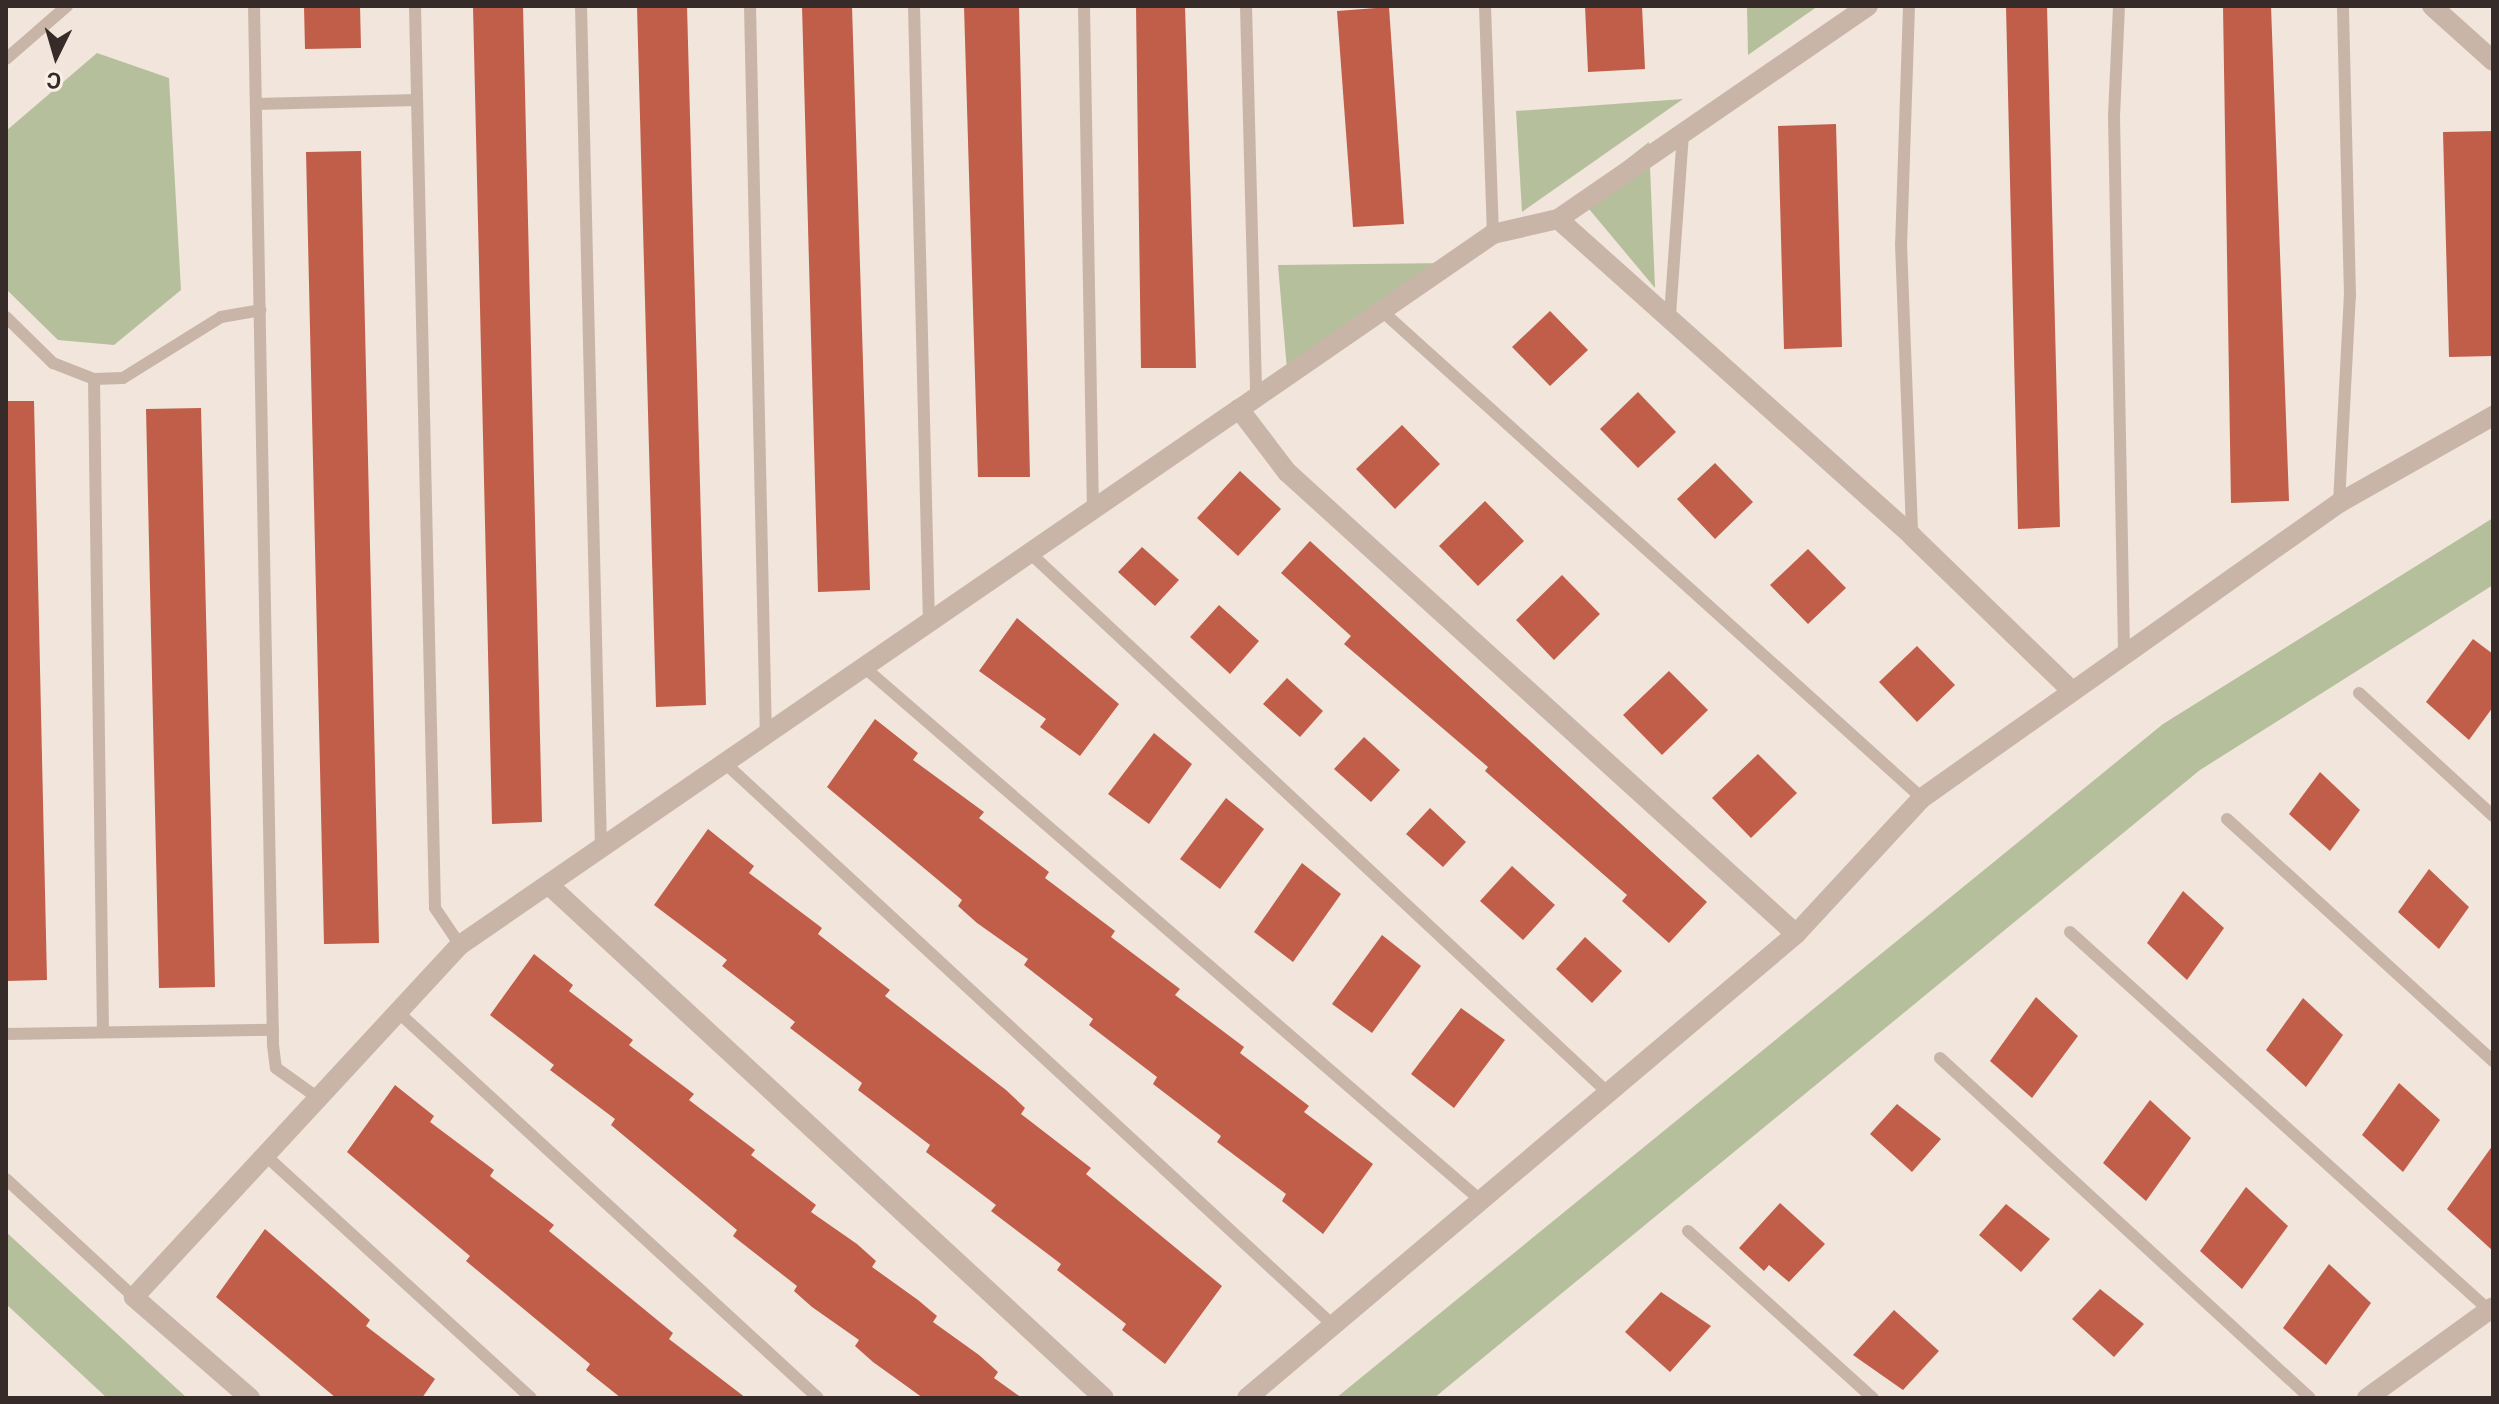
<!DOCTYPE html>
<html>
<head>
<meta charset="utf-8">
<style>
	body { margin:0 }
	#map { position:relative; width:2499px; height:1404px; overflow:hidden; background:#f1e5dc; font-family:Roboto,sans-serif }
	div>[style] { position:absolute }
	.green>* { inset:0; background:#b6bf9c }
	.building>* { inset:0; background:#c15e49 }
	.lane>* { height:12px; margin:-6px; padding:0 6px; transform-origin:6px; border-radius:6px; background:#c8b5a8 }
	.street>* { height:20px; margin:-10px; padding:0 10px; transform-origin:10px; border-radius:10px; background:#c8b5a8 }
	span { translate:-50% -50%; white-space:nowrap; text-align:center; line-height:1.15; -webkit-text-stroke:8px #f9f0e8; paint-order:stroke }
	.frame { position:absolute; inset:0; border:8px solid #362b28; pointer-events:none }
	.north { position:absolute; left:16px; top:16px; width:80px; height:80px; -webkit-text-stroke:6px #f9f0e8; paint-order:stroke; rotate:185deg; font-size:22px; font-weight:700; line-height:32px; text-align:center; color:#362b28 }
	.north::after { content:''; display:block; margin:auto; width:28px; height:36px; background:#362b28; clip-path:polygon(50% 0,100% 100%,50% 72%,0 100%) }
</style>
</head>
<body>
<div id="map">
	<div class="green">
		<div style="clip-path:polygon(1747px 6px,1818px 6px,1748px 55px)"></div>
		<div style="clip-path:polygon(97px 53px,169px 78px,181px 290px,114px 345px,58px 340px,6px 289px,6px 131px)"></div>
		<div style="clip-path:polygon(1683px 99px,1522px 212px,1516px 111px)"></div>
		<div style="clip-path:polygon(1649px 142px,1655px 288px,1579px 197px)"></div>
		<div style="clip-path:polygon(1452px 263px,1287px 370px,1278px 265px)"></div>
		<div style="clip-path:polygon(2493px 518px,2493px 585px,2200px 770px,1434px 1398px,1336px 1398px,2163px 724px)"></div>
		<div style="clip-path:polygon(6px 1232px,187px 1398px,107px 1398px,6px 1304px)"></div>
	</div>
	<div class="building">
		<div style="clip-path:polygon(304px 6px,360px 6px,361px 48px,305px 49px)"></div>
		<div style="clip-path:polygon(473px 6px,523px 6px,542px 822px,492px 824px)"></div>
		<div style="clip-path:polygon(637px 6px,687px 6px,706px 705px,656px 707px)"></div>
		<div style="clip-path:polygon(802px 6px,852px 6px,870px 590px,818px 592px)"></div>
		<div style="clip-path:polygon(964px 6px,1019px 6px,1030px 477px,978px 477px)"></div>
		<div style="clip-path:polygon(1136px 6px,1185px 6px,1196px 368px,1141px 368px)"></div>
		<div style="clip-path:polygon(1585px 6px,1642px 6px,1645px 69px,1588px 72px)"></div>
		<div style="clip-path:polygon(2006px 6px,2047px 6px,2060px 527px,2018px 529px)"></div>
		<div style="clip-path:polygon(2223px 6px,2271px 6px,2289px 501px,2231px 503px)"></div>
		<div style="clip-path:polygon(1389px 7px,1404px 224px,1353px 227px,1337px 11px)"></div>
		<div style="clip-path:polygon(1836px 124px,1842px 347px,1784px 349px,1778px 126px)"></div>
		<div style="clip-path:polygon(2493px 131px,2493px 356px,2449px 357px,2443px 132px)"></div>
		<div style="clip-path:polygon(361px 151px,379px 943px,324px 944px,306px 152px)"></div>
		<div style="clip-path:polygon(1550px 311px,1588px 350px,1550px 386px,1512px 347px)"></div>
		<div style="clip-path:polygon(1638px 392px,1676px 432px,1638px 468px,1600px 429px)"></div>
		<div style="clip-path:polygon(6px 401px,34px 401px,47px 980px,6px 981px)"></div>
		<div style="clip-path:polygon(201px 408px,215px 987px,159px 988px,146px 409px)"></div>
		<div style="clip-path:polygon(1402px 425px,1440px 464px,1395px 509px,1356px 469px)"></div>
		<div style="clip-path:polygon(1715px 463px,1753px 502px,1715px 539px,1677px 499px)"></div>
		<div style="clip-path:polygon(1240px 471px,1281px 509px,1238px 556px,1197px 518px)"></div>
		<div style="clip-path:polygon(1485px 501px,1524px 541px,1478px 586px,1439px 546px)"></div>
		<div style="clip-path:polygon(1310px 541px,1707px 902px,1669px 943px,1622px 901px,1627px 895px,1485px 771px,1488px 767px,1344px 644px,1351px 636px,1281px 573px)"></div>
		<div style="clip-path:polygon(1142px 547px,1179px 580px,1155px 606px,1118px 572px)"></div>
		<div style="clip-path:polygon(1808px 549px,1846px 588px,1808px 624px,1770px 585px)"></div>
		<div style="clip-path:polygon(1562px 575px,1600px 614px,1554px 660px,1516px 620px)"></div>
		<div style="clip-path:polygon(1219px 605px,1259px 641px,1230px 674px,1190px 637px)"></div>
		<div style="clip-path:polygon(1017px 618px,1119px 704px,1080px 756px,1040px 727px,1046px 719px,979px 671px)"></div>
		<div style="clip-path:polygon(2473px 639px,2493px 654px,2493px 707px,2469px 740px,2426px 702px)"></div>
		<div style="clip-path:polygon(1917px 646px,1955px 685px,1917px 722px,1879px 682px)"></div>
		<div style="clip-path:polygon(1669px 671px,1708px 710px,1662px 755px,1623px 715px)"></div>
		<div style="clip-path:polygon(1287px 678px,1323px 711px,1300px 737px,1263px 704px)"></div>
		<div style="clip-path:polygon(875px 719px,918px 753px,913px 760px,984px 812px,979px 818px,1049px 872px,1045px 878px,1115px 931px,1111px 937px,1180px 989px,1175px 995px,1244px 1047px,1240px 1053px,1309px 1106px,1304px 1112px,1373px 1164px,1323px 1234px,1282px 1201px,1286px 1194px,1217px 1142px,1221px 1136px,1153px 1084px,1157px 1077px,1089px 1025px,1093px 1019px,1024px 965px,1028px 959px,977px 923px,958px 906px,962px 900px,827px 787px)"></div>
		<div style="clip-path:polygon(1154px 733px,1192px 764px,1149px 824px,1108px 794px)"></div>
		<div style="clip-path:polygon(1364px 737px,1400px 770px,1371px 802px,1334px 769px)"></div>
		<div style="clip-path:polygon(1758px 754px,1797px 793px,1751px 838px,1712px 798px)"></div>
		<div style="clip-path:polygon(2320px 772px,2360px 810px,2330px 851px,2289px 814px)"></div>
		<div style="clip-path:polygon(1226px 798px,1264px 829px,1220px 889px,1180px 859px)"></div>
		<div style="clip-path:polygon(1430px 808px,1466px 842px,1443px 867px,1406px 834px)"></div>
		<div style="clip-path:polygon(708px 829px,754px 866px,749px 873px,822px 928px,818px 934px,890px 990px,885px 996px,1006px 1090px,1025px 1108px,1021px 1114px,1091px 1168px,1086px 1174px,1222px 1286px,1165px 1364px,1122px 1330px,1126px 1324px,1057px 1270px,1061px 1264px,991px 1211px,996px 1205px,926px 1152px,930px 1145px,858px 1090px,862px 1083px,790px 1028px,795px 1022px,722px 966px,727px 960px,654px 905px)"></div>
		<div style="clip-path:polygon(1302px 863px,1341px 894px,1293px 962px,1254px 932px)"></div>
		<div style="clip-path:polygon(1512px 866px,1555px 905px,1523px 940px,1480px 901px)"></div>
		<div style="clip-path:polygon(2429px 869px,2469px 907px,2439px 949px,2398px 912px)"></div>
		<div style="clip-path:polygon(2183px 891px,2224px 928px,2187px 980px,2147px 943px)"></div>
		<div style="clip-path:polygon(1382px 935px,1421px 966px,1372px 1033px,1332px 1004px)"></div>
		<div style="clip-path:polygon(1585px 937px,1622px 971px,1592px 1003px,1556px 969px)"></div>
		<div style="clip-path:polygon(534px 954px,573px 985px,569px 991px,633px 1040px,629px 1045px,694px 1094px,689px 1100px,755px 1150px,751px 1155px,816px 1205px,811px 1212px,857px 1244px,876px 1261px,872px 1267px,918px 1300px,937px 1316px,933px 1322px,979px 1355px,998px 1372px,994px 1378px,1022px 1398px,923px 1398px,873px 1362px,855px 1346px,859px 1340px,812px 1307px,794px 1291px,797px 1286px,733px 1236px,737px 1230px,611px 1125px,615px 1119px,550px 1070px,554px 1065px,490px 1015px)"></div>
		<div style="clip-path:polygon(2036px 997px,2078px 1036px,2032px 1098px,1990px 1061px)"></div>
		<div style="clip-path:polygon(2303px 998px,2343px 1035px,2306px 1087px,2266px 1050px)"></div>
		<div style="clip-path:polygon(1461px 1008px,1505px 1040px,1454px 1108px,1411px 1074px)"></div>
		<div style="clip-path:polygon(2399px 1083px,2440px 1120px,2403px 1172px,2362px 1135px)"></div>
		<div style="clip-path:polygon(395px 1085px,434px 1116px,430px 1122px,494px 1170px,490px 1176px,554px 1225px,549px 1231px,673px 1333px,669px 1339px,746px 1398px,621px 1398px,586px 1370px,590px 1364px,466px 1261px,470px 1256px,347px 1152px)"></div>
		<div style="clip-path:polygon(2150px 1100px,2191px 1138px,2146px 1201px,2103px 1163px)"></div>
		<div style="clip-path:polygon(1897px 1104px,1941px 1139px,1912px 1172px,1870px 1134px)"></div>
		<div style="clip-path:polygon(2493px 1145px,2493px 1251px,2447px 1209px)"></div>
		<div style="clip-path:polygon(2246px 1187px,2288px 1226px,2242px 1289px,2200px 1251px)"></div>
		<div style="clip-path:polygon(1780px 1203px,1825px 1244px,1789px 1282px,1769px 1265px,1764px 1271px,1739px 1248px)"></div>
		<div style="clip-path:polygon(2006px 1204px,2050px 1239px,2021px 1272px,1979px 1235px)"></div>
		<div style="clip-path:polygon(265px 1229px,370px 1320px,366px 1326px,435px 1379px,422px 1398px,336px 1398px,216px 1297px)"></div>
		<div style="clip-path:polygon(2329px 1264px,2371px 1303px,2326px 1365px,2283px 1328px)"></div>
		<div style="clip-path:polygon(2100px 1289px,2144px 1324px,2114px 1357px,2072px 1319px)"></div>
		<div style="clip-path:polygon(1661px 1292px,1711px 1326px,1670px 1372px,1625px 1332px)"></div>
		<div style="clip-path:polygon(1894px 1310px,1939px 1351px,1903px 1390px,1853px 1355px)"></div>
	</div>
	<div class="lane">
		<div style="left:254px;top:6px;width:1039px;rotate:88.95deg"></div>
		<div style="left:273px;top:1045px;width:23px;rotate:83deg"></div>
		<div style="left:276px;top:1068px;width:52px;rotate:35.5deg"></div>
		<div style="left:415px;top:6px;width:902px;rotate:88.73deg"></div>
		<div style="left:435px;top:908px;width:45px;rotate:56deg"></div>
		<div style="left:581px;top:6px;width:845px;rotate:88.64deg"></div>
		<div style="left:750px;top:6px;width:731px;rotate:88.75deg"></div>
		<div style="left:914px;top:6px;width:618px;rotate:88.61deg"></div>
		<div style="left:1084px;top:6px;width:505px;rotate:88.98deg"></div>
		<div style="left:1246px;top:6px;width:392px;rotate:88.5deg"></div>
		<div style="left:1485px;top:6px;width:228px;rotate:88deg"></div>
		<div style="left:1909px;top:6px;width:238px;rotate:91.9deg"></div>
		<div style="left:1901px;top:244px;width:292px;rotate:87.8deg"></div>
		<div style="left:2119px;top:6px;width:110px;rotate:92.6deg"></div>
		<div style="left:2114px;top:116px;width:536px;rotate:88.93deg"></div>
		<div style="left:6px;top:59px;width:81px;rotate:-41deg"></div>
		<div style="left:256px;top:104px;width:161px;rotate:-1.4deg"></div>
		<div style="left:1382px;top:311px;width:727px;rotate:42.05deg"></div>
		<div style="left:1670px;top:315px;width:183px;rotate:-85.9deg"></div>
		<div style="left:6px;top:317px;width:66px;rotate:44.4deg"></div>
		<div style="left:53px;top:363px;width:44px;rotate:21.3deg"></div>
		<div style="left:94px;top:379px;width:29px;rotate:-2deg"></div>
		<div style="left:123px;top:378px;width:115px;rotate:-31.9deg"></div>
		<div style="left:221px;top:317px;width:40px;rotate:-10deg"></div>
		<div style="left:94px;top:379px;width:653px;rotate:89.21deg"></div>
		<div style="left:2339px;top:503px;width:207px;rotate:-87deg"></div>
		<div style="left:2350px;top:296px;width:290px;rotate:-91.4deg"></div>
		<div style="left:1031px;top:554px;width:787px;rotate:43.04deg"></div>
		<div style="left:865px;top:668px;width:810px;rotate:40.85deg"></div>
		<div style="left:2359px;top:693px;width:182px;rotate:42.5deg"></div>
		<div style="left:726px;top:764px;width:828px;rotate:42.75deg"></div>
		<div style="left:2227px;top:819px;width:360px;rotate:42.3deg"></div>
		<div style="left:2070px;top:932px;width:567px;rotate:42.07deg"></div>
		<div style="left:398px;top:1012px;width:570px;rotate:42.58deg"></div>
		<div style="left:6px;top:1034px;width:267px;rotate:-0.9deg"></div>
		<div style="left:1940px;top:1058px;width:502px;rotate:42.58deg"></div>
		<div style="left:265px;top:1155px;width:360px;rotate:42.4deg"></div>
		<div style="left:6px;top:1179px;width:174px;rotate:42.7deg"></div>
		<div style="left:1688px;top:1231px;width:249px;rotate:42.1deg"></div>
	</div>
	<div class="street">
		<div style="left:1868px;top:6px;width:376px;rotate:145.5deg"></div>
		<div style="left:1558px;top:219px;width:475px;rotate:41.8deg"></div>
		<div style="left:1912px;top:536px;width:223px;rotate:44.1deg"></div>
		<div style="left:2432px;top:6px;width:82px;rotate:42deg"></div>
		<div style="left:1558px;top:219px;width:67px;rotate:167deg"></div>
		<div style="left:1493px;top:234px;width:308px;rotate:145.4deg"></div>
		<div style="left:1239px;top:409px;width:79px;rotate:52.7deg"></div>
		<div style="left:1287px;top:472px;width:687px;rotate:42.23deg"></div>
		<div style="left:550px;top:886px;width:754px;rotate:42.74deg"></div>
		<div style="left:250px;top:1398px;width:154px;rotate:-139deg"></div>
		<div style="left:134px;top:1297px;width:480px;rotate:-47.2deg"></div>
		<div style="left:460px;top:945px;width:946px;rotate:-34.53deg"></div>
		<div style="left:1247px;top:1398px;width:719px;rotate:-40.2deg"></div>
		<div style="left:1796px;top:934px;width:185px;rotate:-47.2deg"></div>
		<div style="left:1922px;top:798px;width:511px;rotate:-35.28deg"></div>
		<div style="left:2339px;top:503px;width:177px;rotate:-29.5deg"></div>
		<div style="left:2367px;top:1398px;width:155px;rotate:-35.8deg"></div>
	</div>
	<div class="frame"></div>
	<div class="north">С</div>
</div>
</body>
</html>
